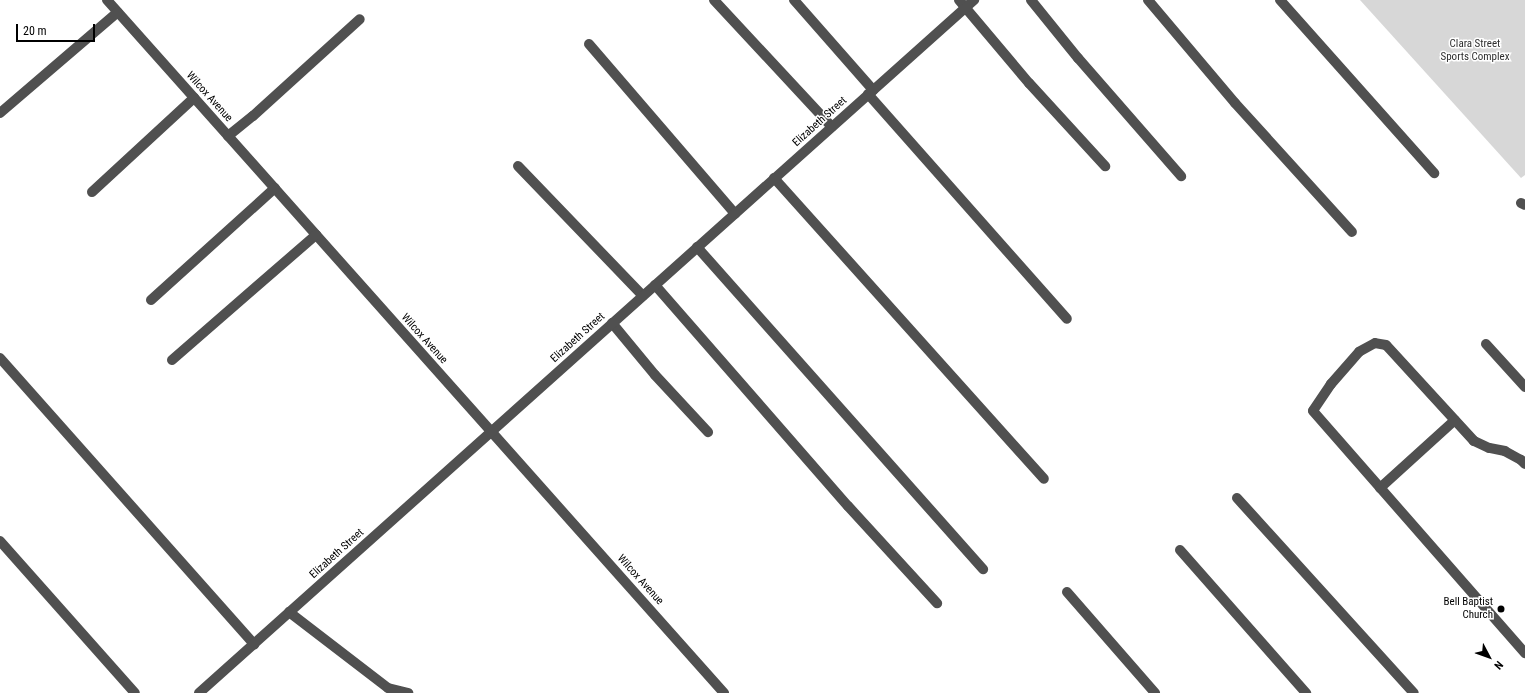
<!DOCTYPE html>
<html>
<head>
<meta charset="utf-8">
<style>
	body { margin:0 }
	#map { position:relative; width:1525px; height:693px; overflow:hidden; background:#fff; font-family:"Roboto Condensed",sans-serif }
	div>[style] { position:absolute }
	.green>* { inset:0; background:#d7d7d7 }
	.minor>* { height:10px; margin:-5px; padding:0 5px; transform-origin:5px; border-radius:5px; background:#505050 }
	.dots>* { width:11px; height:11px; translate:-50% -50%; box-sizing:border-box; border:2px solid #fff; border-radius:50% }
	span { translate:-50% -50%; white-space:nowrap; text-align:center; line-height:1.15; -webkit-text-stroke:3px #fff; paint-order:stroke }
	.park-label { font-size:11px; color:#2e2e2e }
	.street-label { font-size:11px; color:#000 }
	.poi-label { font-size:11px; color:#000 }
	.right { translate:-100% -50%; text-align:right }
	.north { position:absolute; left:1469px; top:637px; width:40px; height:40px; -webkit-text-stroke:3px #fff; paint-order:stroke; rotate:131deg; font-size:11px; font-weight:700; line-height:16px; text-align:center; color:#000 }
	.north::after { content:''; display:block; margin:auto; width:14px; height:18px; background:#000; clip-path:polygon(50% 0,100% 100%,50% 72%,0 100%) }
	.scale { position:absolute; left:16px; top:24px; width:79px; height:18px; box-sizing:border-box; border:2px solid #000; border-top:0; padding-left:5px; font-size:12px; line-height:14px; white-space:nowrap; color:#000; -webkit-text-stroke:3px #fff; paint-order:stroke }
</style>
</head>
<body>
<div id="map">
	<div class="green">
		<div style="clip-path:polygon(1360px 0,1525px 0,1525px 175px,1521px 178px)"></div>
	</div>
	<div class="minor">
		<div style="left:107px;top:0;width:928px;rotate:48.32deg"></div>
		<div style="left:714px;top:0;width:173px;rotate:47.1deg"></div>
		<div style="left:794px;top:0;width:120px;rotate:48.7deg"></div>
		<div style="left:959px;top:0;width:109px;rotate:49.9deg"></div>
		<div style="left:1029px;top:83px;width:113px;rotate:47.5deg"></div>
		<div style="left:1031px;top:0;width:75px;rotate:51deg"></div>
		<div style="left:1078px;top:58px;width:157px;rotate:48.9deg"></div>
		<div style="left:1148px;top:0;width:135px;rotate:49.8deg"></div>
		<div style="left:1235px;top:103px;width:174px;rotate:47.8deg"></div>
		<div style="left:1280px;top:0;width:232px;rotate:48.3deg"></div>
		<div style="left:589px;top:44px;width:224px;rotate:49.3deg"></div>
		<div style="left:868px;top:94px;width:300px;rotate:48.5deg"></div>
		<div style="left:0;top:113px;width:155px;rotate:-40.6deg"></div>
		<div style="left:228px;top:136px;width:32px;rotate:-39deg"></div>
		<div style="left:253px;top:116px;width:144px;rotate:-42.2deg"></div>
		<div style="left:518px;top:166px;width:180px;rotate:46.1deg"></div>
		<div style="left:774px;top:178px;width:404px;rotate:48.1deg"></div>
		<div style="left:92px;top:192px;width:139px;rotate:-42.7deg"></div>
		<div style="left:1521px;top:203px;width:4px;rotate:27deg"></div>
		<div style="left:697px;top:247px;width:431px;rotate:48.4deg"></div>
		<div style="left:655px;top:285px;width:293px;rotate:48.9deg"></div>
		<div style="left:848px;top:506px;width:132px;rotate:47.5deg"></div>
		<div style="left:151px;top:300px;width:167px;rotate:-42.1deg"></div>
		<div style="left:612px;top:323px;width:67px;rotate:50.4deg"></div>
		<div style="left:655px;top:375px;width:78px;rotate:47.1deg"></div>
		<div style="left:1486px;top:344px;width:58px;rotate:47.8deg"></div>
		<div style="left:0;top:358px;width:383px;rotate:48.4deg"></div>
		<div style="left:172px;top:360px;width:191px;rotate:-41deg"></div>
		<div style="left:1525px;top:464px;width:6px;rotate:-135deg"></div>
		<div style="left:1521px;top:460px;width:18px;rotate:-151deg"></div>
		<div style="left:1505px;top:451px;width:16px;rotate:-169deg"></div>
		<div style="left:1489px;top:448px;width:17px;rotate:-155deg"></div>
		<div style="left:1474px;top:441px;width:130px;rotate:-132.5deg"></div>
		<div style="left:1386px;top:345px;width:11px;rotate:-170deg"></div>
		<div style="left:1375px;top:343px;width:18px;rotate:151deg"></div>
		<div style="left:1359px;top:352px;width:43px;rotate:131.2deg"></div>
		<div style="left:1331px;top:384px;width:32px;rotate:124deg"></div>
		<div style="left:1313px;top:411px;width:322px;rotate:48.8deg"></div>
		<div style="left:1380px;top:488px;width:101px;rotate:-42.2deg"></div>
		<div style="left:1237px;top:498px;width:263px;rotate:47.8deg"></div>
		<div style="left:0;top:541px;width:203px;rotate:48.4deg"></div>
		<div style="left:1180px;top:550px;width:191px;rotate:48.6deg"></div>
		<div style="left:1067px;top:592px;width:134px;rotate:48.9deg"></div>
		<div style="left:289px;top:612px;width:125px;rotate:37.5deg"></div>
		<div style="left:388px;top:688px;width:21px;rotate:14deg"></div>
		<div style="left:199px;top:693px;width:1040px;rotate:-41.8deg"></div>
	</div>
	<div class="dots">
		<div style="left:1501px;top:609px;background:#000"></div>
	</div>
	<div class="park-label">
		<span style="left:1475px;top:51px">Clara Street<br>Sports Complex</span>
	</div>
	<div class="street-label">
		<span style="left:209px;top:97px;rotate:48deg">Wilcox Avenue</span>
		<span style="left:820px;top:122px;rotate:-42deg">Elizabeth Street</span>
		<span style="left:578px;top:338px;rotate:-42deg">Elizabeth Street</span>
		<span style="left:424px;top:339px;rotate:48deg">Wilcox Avenue</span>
		<span style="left:337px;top:554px;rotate:-42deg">Elizabeth Street</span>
		<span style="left:640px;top:580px;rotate:48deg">Wilcox Avenue</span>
	</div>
	<div class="poi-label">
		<span class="right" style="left:1493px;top:609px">Bell Baptist<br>Church</span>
	</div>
	<div class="north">N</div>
	<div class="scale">20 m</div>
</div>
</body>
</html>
